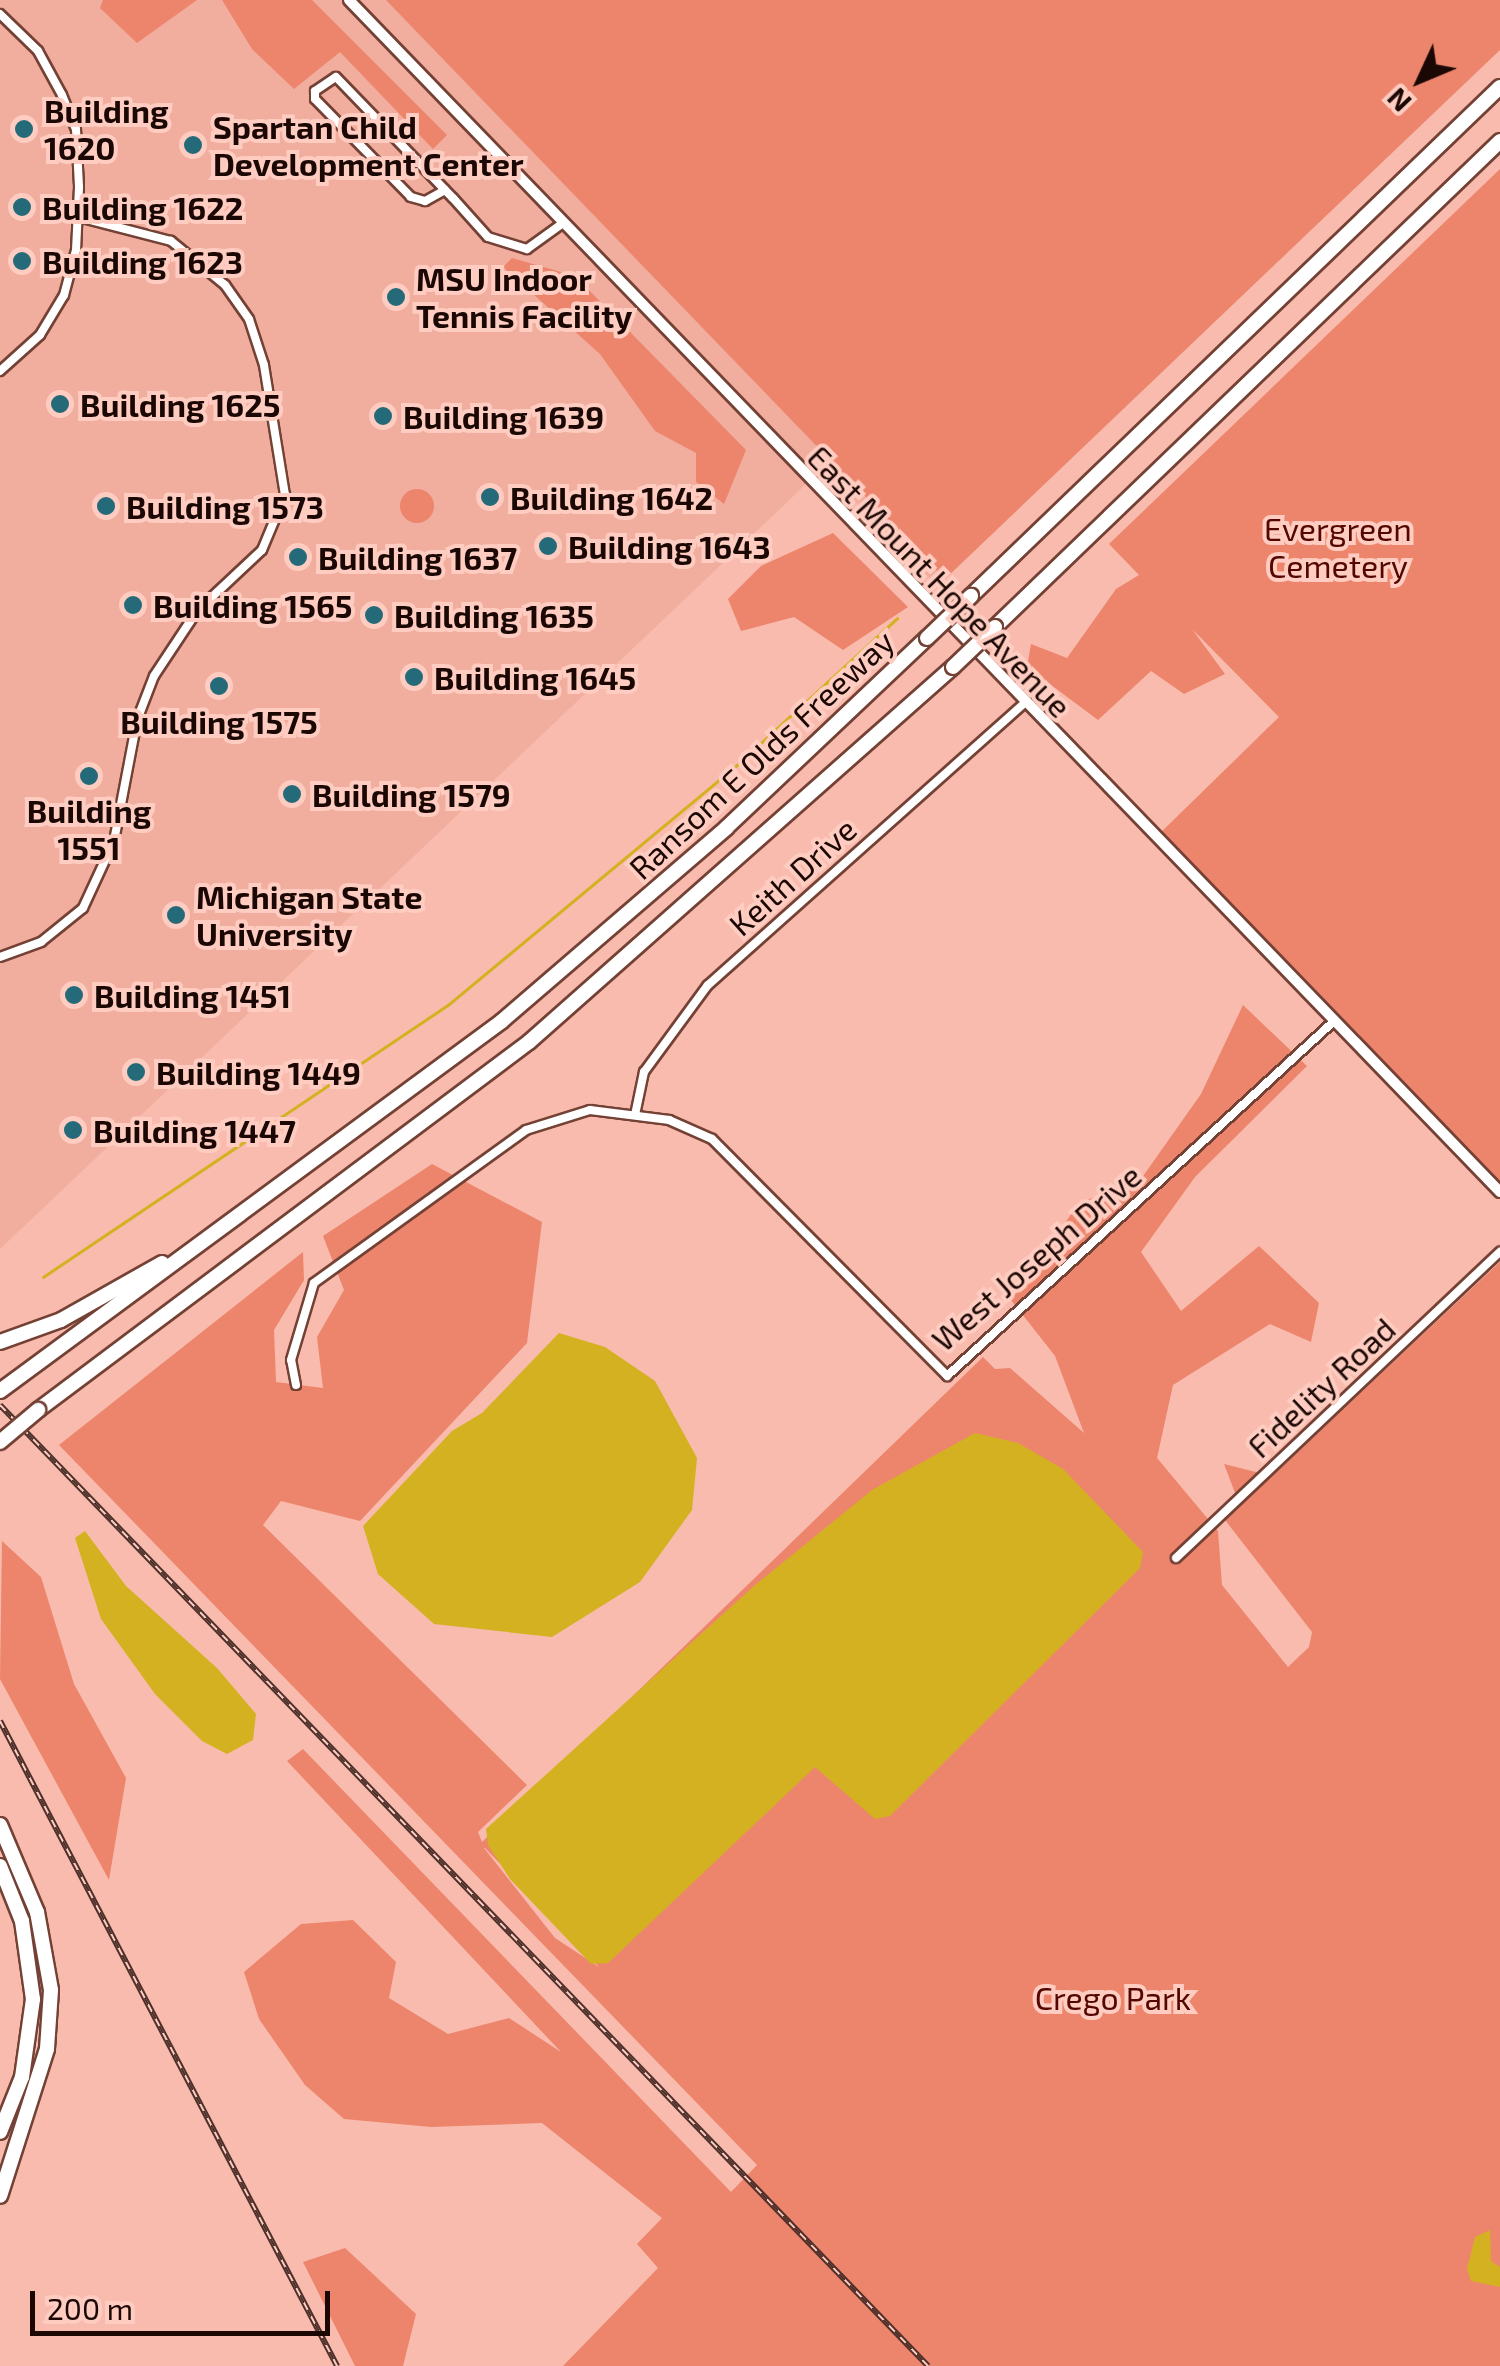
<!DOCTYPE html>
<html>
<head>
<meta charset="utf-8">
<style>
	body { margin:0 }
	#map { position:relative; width:1500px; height:2366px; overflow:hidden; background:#f8bbad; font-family:"Exo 2",sans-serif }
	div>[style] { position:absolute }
	.built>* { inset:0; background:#f1ad9d }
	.green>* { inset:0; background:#ed856d }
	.round { border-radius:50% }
	.water>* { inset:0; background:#d4b120 }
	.stream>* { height:2.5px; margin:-1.25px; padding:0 1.25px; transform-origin:1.25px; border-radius:1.25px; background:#d4b120 }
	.roads { filter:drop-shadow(2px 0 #744135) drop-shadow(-2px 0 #744135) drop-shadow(0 2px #744135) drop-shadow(0 -2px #744135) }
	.minor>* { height:8px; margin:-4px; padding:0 4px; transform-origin:4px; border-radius:4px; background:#fff }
	.tertiary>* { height:10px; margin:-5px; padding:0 5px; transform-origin:5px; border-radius:5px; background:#fff }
	.motorway>* { height:14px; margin:-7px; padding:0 7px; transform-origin:7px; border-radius:7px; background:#fff }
	.rail>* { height:6px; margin-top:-3px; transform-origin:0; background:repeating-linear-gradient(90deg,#feccc0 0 8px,#4d302a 0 16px); box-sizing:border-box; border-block:2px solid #4d302a }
	.bridges { filter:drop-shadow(2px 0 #744135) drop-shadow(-2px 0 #744135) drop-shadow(0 2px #744135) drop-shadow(0 -2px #744135) }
	.motorway-bridge>* { height:14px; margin:-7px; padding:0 7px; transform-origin:7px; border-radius:7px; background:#fff }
	.dots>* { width:28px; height:28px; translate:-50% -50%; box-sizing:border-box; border:5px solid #feccc0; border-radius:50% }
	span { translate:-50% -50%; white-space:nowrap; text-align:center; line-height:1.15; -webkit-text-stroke:8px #feccc0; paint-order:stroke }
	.poi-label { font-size:32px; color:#1b0804; font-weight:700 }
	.left { translate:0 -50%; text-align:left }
	.park-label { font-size:32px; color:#530700 }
	.street-label { font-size:32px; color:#1b0804 }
	.north { position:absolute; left:1370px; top:30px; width:100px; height:100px; -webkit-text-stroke:8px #feccc0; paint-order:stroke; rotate:226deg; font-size:28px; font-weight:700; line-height:40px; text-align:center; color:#1b0804 }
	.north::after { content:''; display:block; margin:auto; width:35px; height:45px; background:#1b0804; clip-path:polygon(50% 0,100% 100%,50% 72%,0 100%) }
	.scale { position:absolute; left:30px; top:2291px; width:300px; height:45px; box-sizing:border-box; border:5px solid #1b0804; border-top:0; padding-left:12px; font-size:30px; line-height:35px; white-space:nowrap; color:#1b0804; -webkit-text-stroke:8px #feccc0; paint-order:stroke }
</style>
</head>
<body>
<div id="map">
	<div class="built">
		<div style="clip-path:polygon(0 0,1500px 0,1500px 34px,931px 580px,823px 468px,0 1249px)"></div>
	</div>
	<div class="green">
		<div style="clip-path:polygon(103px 0,197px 0,137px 43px,100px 8px)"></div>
		<div style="clip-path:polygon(222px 0,312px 0,447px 135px,433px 149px,340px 52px,294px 89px,252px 49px)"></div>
		<div style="clip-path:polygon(386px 0,1500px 0,1500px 50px,945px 579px)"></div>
		<div style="clip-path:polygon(1500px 169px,1500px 1185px,1154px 839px,1279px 717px,1192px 629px,1225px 674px,1184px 694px,1151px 671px,1098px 720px,1027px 667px,1031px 644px,1067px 658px,1116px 589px,1139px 575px,1109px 544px)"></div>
		<div style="clip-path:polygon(512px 258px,575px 276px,746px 450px,724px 504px,696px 482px,696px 453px,655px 431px,600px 354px,503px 267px)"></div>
		<div class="round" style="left:400px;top:489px;width:34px;height:34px"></div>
		<div style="clip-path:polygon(833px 533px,908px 607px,843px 650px,794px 617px,741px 631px,728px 599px,761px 566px)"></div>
		<div style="clip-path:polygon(evenodd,1243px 1005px,1307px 1066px,1195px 1177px,1141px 1252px,1181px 1311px,1259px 1246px,1319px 1303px,1311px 1342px,1270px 1324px,1173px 1385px,1157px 1458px,1218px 1531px,1222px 1585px,1288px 1667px,1309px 1647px,1312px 1632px,1225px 1520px,1240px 1506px,1224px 1464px,1272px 1476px,1500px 1262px,1500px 2366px,563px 2366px,658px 2268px,637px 2244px,662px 2218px,542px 2123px,431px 2127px,344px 2119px,305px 2085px,259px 2019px,244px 1972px,301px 1924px,353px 1920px,396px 1962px,389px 1998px,448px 2034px,509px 2018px,561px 2052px,287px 1761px,303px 1749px,731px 2192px,757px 2165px,59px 1445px,303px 1252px,304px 1280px,274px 1330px,276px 1382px,323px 1388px,317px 1337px,344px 1290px,323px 1236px,432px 1164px,542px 1222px,527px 1343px,360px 1521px,281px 1501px,263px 1525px,527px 1785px,478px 1832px,482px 1842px,983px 1357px,995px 1369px,1010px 1368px,1084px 1433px,1055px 1356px,1011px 1300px,1079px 1203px,1141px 1179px,1201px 1094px,1243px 1005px,484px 1848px,485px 1848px,599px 1967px,555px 1938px,484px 1848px)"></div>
		<div style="clip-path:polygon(2px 1541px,41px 1577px,74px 1684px,126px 1778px,109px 1880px,0 1679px)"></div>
		<div style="clip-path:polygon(345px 2248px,416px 2314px,403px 2366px,355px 2366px,303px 2262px)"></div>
	</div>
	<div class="water">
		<div style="clip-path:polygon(559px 1333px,605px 1347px,655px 1381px,697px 1458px,692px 1510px,640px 1582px,552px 1637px,434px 1624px,378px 1574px,363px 1526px,452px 1431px,482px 1413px)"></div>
		<div style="clip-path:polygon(975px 1433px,1018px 1443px,1063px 1469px,1143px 1552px,1140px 1568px,890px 1816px,875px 1819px,815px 1767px,608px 1963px,591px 1964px,510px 1879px,488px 1845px,486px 1829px,754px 1586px,872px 1490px)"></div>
		<div style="clip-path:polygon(85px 1531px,126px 1586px,217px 1668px,256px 1714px,253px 1740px,227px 1754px,202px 1741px,155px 1694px,101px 1619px,75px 1538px)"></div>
		<div style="clip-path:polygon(1490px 2230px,1491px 2261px,1500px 2267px,1500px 2287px,1471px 2281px,1467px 2269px,1475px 2237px)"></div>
	</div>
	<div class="stream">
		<div style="left:43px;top:1277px;width:488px;rotate:-33.9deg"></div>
		<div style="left:448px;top:1005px;width:378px;rotate:-39.7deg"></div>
		<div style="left:739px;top:763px;width:214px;rotate:-42.5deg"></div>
	</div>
	<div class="roads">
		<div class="minor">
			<div style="left:0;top:14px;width:53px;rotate:44.2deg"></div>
			<div style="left:38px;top:51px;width:50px;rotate:61.4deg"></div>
			<div style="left:62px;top:95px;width:37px;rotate:68deg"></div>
			<div style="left:76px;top:129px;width:58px;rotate:87deg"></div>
			<div style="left:79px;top:187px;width:63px;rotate:92.7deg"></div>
			<div style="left:76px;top:250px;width:47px;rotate:104.9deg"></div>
			<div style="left:64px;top:295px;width:47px;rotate:121deg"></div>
			<div style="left:40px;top:335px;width:54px;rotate:138deg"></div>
			<div style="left:445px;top:190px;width:23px;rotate:151deg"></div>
			<div style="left:425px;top:201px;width:15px;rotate:-164deg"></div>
			<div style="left:411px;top:197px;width:137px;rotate:-134.4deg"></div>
			<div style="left:315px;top:99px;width:8px;rotate:-90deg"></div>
			<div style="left:315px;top:91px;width:25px;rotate:-34deg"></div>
			<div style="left:336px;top:77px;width:168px;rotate:46deg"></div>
			<div style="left:453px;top:198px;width:52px;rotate:48.1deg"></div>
			<div style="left:488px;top:237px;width:41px;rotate:17.1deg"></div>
			<div style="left:527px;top:249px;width:44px;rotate:-35.8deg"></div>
			<div style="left:0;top:957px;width:44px;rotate:-20.1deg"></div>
			<div style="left:41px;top:942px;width:54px;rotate:-39deg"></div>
			<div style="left:83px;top:908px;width:74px;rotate:-65.2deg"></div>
			<div style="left:114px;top:841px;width:123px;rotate:-79.2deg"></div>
			<div style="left:137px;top:720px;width:47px;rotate:-68.9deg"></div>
			<div style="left:154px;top:676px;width:78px;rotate:-56.5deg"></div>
			<div style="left:197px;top:611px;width:89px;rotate:-43.2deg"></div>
			<div style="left:262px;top:550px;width:60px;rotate:-67.3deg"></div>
			<div style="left:285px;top:495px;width:132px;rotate:-99.2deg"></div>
			<div style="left:264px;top:365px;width:48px;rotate:-108.1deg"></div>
			<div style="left:249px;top:319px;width:42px;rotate:-125.2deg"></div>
			<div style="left:225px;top:285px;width:70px;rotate:-140.8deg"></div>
			<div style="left:171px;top:241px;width:96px;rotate:-165.5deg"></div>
			<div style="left:635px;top:1115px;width:44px;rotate:-78.2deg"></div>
			<div style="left:644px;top:1072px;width:108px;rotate:-53.7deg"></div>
			<div style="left:708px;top:985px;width:422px;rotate:-41.7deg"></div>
			<div style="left:296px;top:1385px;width:25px;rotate:-101deg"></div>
			<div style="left:291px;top:1360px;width:80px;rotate:-73.4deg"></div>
			<div style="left:314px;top:1283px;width:261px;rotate:-35.8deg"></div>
			<div style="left:526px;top:1130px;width:67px;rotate:-17.4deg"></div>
			<div style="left:590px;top:1110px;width:80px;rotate:7.2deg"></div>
			<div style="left:669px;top:1120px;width:47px;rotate:23.8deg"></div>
			<div style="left:712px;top:1139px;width:334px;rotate:45.2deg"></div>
			<div style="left:947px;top:1376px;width:522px;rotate:-42.52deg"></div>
			<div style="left:1176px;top:1558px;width:446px;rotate:-43.4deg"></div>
		</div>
		<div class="tertiary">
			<div style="left:349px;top:0;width:1657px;rotate:46deg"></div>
		</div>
		<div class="motorway">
			<div style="left:971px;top:596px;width:734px;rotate:-43.9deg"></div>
			<div style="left:995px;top:627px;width:701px;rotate:-43.9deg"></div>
			<div style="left:0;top:1342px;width:65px;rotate:-19.8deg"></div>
			<div style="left:61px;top:1320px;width:116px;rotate:-29.4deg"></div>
			<div style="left:0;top:1391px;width:624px;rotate:-36.39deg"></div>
			<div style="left:502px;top:1021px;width:296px;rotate:-40.7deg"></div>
			<div style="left:726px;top:828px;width:277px;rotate:-43.4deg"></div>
			<div style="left:38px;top:1410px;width:614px;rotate:-36.85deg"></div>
			<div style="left:529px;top:1042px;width:566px;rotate:-41.49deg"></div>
			<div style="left:0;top:1825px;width:95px;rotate:67deg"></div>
			<div style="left:37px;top:1912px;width:79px;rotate:79.8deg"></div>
			<div style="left:51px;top:1990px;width:59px;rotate:93.9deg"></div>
			<div style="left:47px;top:2049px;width:154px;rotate:107.7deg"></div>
			<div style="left:0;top:1866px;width:59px;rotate:68.2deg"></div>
			<div style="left:22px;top:1921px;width:79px;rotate:82deg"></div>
			<div style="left:33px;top:1999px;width:79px;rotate:98deg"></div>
			<div style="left:22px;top:2077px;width:59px;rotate:111.8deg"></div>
		</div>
	</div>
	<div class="rail">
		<div style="left:0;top:1405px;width:1336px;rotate:46deg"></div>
		<div style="left:0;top:1721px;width:728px;rotate:62.41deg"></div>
	</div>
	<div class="bridges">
		<div class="motorway-bridge">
			<div style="left:927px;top:638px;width:61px;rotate:-43.7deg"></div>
			<div style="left:953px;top:667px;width:58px;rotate:-43.6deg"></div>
			<div style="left:0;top:1442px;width:50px;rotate:-40.1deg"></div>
		</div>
	</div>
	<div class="dots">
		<div style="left:24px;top:129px;background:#246a79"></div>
		<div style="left:193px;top:145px;background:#246a79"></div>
		<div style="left:22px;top:207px;background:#246a79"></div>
		<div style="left:22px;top:261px;background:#246a79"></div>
		<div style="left:396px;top:297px;background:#246a79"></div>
		<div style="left:60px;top:404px;background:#246a79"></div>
		<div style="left:383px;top:416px;background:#246a79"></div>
		<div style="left:490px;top:497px;background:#246a79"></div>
		<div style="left:106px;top:506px;background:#246a79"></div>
		<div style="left:548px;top:546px;background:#246a79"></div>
		<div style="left:298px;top:557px;background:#246a79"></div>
		<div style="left:133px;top:605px;background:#246a79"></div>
		<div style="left:374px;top:615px;background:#246a79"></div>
		<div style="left:414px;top:677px;background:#246a79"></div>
		<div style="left:219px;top:686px;background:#246a79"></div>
		<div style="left:89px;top:776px;background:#246a79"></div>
		<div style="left:292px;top:794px;background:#246a79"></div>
		<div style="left:176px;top:915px;background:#246a79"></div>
		<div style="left:74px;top:995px;background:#246a79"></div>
		<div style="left:136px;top:1072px;background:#246a79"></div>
		<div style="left:73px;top:1130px;background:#246a79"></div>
	</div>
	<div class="poi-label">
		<span class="left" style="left:44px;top:129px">Building<br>1620</span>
		<span class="left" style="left:213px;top:145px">Spartan Child<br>Development Center</span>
		<span class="left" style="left:42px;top:207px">Building 1622</span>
		<span class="left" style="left:42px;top:261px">Building 1623</span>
		<span class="left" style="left:416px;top:297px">MSU Indoor<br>Tennis Facility</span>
		<span class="left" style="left:80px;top:404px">Building 1625</span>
		<span class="left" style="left:403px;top:416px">Building 1639</span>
		<span class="left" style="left:510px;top:497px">Building 1642</span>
		<span class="left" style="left:126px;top:506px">Building 1573</span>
		<span class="left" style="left:568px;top:546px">Building 1643</span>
		<span class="left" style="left:318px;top:557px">Building 1637</span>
		<span class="left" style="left:153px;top:605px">Building 1565</span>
		<span class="left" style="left:394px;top:615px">Building 1635</span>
		<span class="left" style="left:434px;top:677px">Building 1645</span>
		<span style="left:219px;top:721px">Building 1575</span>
		<span class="left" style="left:312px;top:794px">Building 1579</span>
		<span style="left:89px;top:829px">Building<br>1551</span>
		<span class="left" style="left:196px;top:915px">Michigan State<br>University</span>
		<span class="left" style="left:94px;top:995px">Building 1451</span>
		<span class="left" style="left:156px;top:1072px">Building 1449</span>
		<span class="left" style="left:93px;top:1130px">Building 1447</span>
	</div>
	<div class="park-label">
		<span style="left:1338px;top:547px">Evergreen<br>Cemetery</span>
		<span style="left:1113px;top:1997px">Crego Park</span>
	</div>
	<div class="street-label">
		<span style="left:940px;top:581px;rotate:46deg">East Mount Hope Avenue</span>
		<span style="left:761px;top:754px;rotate:-43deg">Ransom E Olds Freeway</span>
		<span style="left:792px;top:876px;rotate:-42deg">Keith Drive</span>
		<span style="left:1036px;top:1257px;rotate:-41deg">West Joseph Drive</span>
		<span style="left:1321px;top:1387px;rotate:-43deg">Fidelity Road</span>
	</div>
	<div class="north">N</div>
	<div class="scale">200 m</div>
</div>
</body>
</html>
